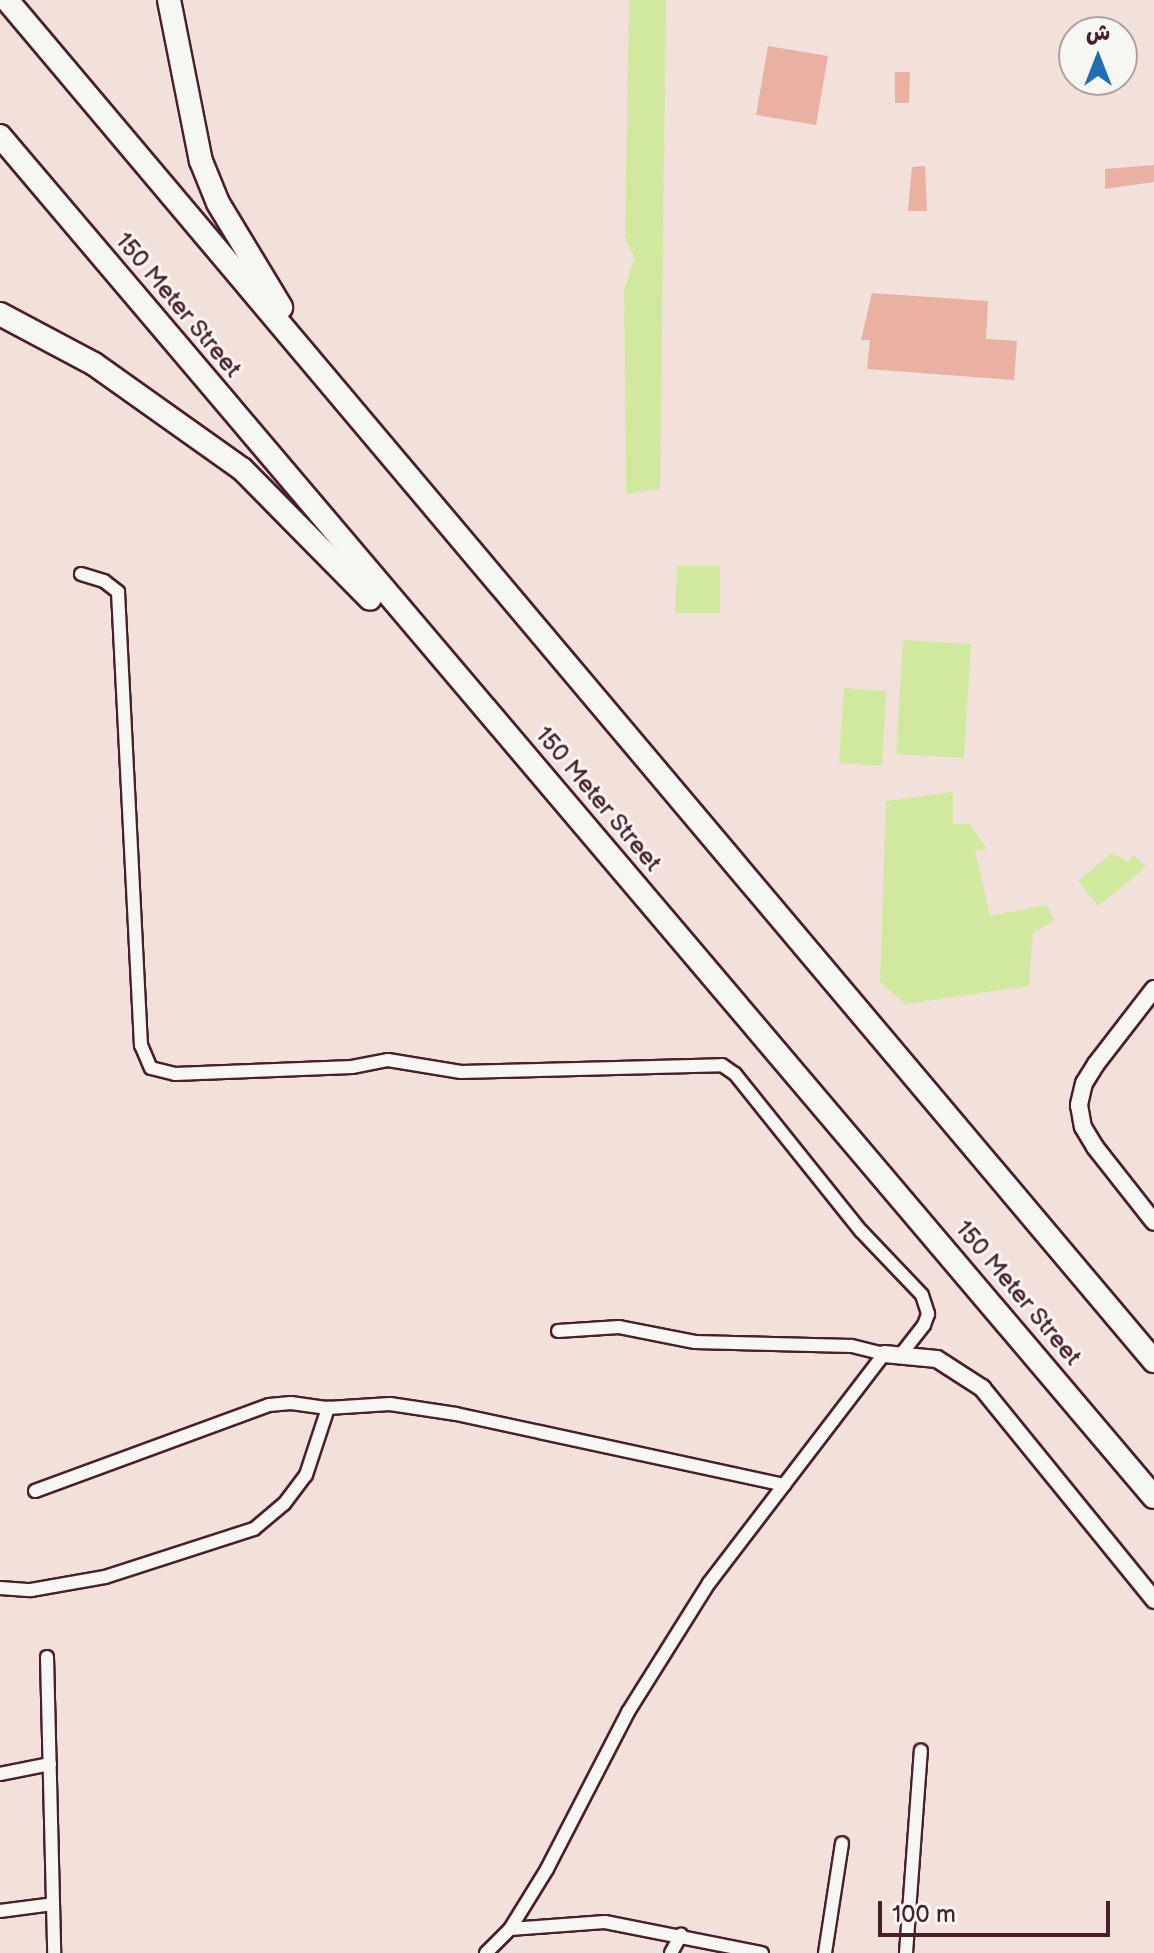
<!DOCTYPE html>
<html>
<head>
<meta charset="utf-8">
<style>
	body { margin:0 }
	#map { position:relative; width:1154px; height:1953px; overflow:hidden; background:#f2e1da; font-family:"Balsamiq Sans","Playpen Sans Arabic",sans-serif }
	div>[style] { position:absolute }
	.green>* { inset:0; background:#d0e99f }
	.building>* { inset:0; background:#eab1a3 }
	.roads { filter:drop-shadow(2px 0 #4a1f2b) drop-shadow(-2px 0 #4a1f2b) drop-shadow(0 2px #4a1f2b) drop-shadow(0 -2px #4a1f2b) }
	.minor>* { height:12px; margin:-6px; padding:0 6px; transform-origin:6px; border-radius:6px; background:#f6f6f2 }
	.tertiary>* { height:16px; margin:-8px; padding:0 8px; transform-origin:8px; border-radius:8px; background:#f6f6f2 }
	.motorway>* { height:22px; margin:-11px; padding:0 11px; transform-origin:11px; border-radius:11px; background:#f6f6f2 }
	span { translate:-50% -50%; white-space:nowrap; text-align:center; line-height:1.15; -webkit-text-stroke:6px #f6f6f2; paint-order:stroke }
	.street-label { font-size:24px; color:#4a1f2b }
	.north { position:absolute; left:1058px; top:16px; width:80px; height:80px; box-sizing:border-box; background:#f6f6f2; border:2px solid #b1a0a2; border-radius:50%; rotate:0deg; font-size:22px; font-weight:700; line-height:32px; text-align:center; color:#4a1f2b }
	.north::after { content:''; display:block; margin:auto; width:28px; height:36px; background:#1f6fb2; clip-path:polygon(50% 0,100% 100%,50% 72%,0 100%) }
	.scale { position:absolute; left:878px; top:1901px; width:232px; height:36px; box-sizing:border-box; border:4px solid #4a1f2b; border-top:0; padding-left:10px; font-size:24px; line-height:28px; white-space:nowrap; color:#4a1f2b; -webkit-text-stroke:6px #f6f6f2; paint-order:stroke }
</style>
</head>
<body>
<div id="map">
	<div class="green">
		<div style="clip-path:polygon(629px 0,666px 0,660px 489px,626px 494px,624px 291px,634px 258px,625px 237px)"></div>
		<div style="clip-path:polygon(677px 566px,720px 566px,720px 613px,675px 613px)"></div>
		<div style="clip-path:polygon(903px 640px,971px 644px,964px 758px,896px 754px)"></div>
		<div style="clip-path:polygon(844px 688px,886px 691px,882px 766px,839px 763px)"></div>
		<div style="clip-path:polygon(953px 792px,953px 824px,970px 824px,987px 849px,975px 850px,990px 916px,1047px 905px,1054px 921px,1033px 932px,1029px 986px,905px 1004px,880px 982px,886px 801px)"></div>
		<div style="clip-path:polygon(1112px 853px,1129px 862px,1133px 855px,1146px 867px,1098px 906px,1078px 881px)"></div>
	</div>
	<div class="building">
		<div style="clip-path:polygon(768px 46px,828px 56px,816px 125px,756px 115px)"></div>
		<div style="clip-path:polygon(895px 72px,910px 72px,909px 103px,895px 103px)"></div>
		<div style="clip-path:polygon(1154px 165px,1154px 182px,1105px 189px,1105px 169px)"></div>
		<div style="clip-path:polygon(925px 166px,927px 211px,908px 211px,912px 167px)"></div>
		<div style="clip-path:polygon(872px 293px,988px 301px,986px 339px,1017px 341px,1014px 380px,867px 369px,870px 340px,861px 340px)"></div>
	</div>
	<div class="roads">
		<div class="minor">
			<div style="left:81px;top:574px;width:24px;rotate:17deg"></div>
			<div style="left:104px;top:581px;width:18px;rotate:38deg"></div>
			<div style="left:118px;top:592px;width:454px;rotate:87.1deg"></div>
			<div style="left:141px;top:1045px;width:25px;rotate:67deg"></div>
			<div style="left:151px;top:1068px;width:25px;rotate:14deg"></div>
			<div style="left:175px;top:1074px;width:177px;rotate:-2.3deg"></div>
			<div style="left:352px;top:1067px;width:37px;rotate:-11deg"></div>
			<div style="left:388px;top:1060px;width:74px;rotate:9.3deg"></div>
			<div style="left:461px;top:1072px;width:261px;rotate:-1.5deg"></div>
			<div style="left:722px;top:1065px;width:16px;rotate:35deg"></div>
			<div style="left:735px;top:1074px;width:201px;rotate:51.3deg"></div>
			<div style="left:861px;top:1231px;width:88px;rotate:46.4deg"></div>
			<div style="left:922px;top:1295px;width:20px;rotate:72deg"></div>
			<div style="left:928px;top:1314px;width:12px;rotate:110deg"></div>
			<div style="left:924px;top:1325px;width:36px;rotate:128deg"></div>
			<div style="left:35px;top:1491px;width:249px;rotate:-20.2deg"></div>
			<div style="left:269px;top:1405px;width:22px;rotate:-5deg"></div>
			<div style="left:291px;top:1403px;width:37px;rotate:8deg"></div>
			<div style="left:328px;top:1408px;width:62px;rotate:-3.7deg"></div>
			<div style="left:390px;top:1404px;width:67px;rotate:8.6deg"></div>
			<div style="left:456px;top:1414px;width:336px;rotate:12.2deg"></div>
			<div style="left:0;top:1588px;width:31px;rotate:4deg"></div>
			<div style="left:31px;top:1590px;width:75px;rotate:-10deg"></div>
			<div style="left:105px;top:1577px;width:157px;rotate:-17.9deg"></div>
			<div style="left:254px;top:1529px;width:39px;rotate:-40deg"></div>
			<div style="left:284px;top:1504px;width:36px;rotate:-53deg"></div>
			<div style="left:306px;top:1475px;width:71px;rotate:-71.8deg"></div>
			<div style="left:47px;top:1657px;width:296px;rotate:88.6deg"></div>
			<div style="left:0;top:1774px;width:51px;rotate:-11.3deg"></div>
			<div style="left:0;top:1911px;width:53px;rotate:-7.5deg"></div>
			<div style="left:510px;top:1929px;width:95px;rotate:-4.2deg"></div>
			<div style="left:605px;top:1922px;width:160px;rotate:11.2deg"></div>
			<div style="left:486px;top:1953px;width:34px;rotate:-45deg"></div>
			<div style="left:510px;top:1929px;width:70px;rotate:-58.3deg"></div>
			<div style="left:547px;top:1869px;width:177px;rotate:-62.7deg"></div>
			<div style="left:628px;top:1712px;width:152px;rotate:-57.9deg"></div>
			<div style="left:709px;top:1583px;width:288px;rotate:-52.6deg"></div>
			<div style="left:884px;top:1354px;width:34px;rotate:-166deg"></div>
			<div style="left:851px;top:1346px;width:156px;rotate:-178.5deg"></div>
			<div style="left:695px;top:1342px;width:77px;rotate:-168.8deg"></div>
			<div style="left:619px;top:1327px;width:61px;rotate:176.2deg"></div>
			<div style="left:671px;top:1953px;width:21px;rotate:-61deg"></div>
			<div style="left:825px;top:1953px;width:111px;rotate:-81.2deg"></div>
			<div style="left:906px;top:1953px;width:203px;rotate:-85.8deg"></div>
		</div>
		<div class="tertiary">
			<div style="left:1154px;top:989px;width:95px;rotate:127.7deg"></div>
			<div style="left:1096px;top:1064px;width:22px;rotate:122deg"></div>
			<div style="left:1084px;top:1083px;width:23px;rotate:103deg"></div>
			<div style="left:1079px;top:1105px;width:22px;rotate:80deg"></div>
			<div style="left:1083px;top:1127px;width:23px;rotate:59deg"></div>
			<div style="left:1095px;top:1147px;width:95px;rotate:51.8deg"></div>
			<div style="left:884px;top:1354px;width:53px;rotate:5.4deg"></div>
			<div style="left:937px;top:1359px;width:54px;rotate:32.8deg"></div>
			<div style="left:982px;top:1388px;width:273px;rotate:50.9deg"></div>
		</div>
		<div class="motorway">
			<div style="left:7px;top:0;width:1780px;rotate:49.88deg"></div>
			<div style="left:169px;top:0;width:164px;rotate:78.8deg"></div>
			<div style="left:201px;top:161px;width:45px;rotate:68deg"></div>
			<div style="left:218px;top:203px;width:122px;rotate:58.8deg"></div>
			<div style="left:0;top:136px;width:1784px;rotate:49.71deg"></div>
			<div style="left:0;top:314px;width:106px;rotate:28deg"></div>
			<div style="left:94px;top:364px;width:181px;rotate:35.4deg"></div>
			<div style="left:242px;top:469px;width:182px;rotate:45.4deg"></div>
		</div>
	</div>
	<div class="street-label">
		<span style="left:178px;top:305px;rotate:50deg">150 Meter Street</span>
		<span style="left:598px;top:799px;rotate:50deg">150 Meter Street</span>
		<span style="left:1018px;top:1293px;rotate:50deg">150 Meter Street</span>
	</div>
	<div class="north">ش</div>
	<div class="scale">100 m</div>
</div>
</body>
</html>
